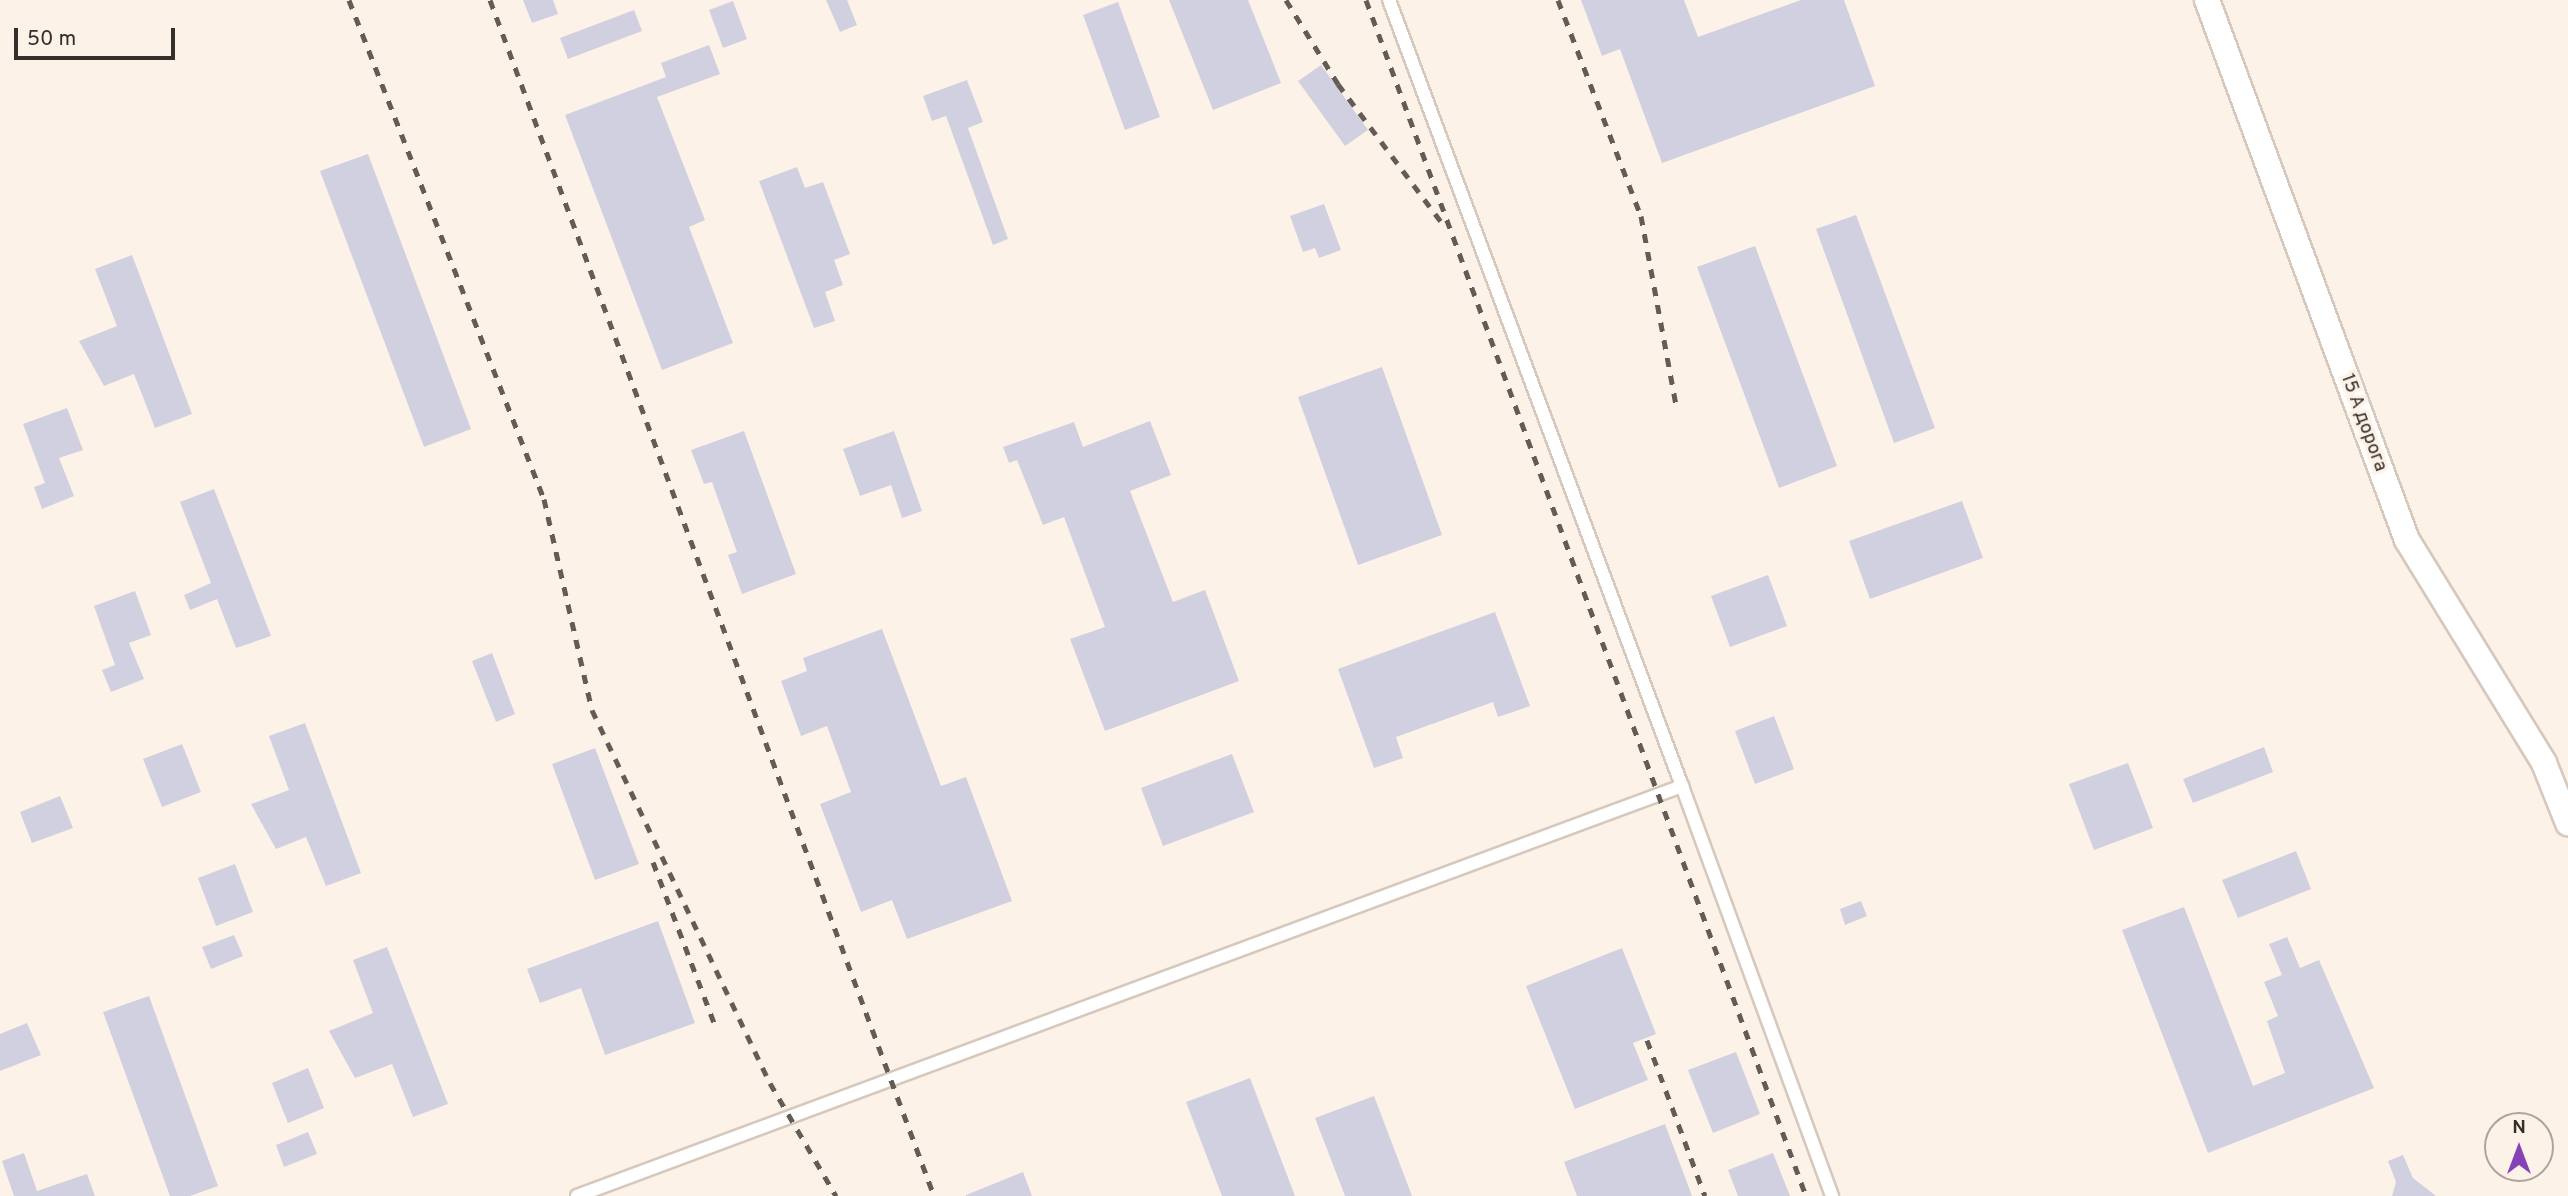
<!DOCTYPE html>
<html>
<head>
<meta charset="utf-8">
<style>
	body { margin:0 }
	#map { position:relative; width:2568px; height:1196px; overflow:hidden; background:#fdf2e8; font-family:Overpass,sans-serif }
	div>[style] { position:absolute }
	.building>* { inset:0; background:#d1d0e1 }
	.roads { filter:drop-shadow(2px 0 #d6c8bc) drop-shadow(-2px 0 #d6c8bc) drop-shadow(0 2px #d6c8bc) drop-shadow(0 -2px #d6c8bc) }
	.lane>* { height:12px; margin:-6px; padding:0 6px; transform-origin:6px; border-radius:6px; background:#fff }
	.street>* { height:24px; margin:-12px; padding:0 12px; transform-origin:12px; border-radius:12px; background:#fff }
	.rail>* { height:5px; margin-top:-2.5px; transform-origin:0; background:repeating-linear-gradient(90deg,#635c56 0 9px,transparent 0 18px) }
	span { translate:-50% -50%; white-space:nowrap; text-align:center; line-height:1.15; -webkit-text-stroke:7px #fdf2e8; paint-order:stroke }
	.street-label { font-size:19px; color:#342f2a }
	.north { position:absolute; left:2484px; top:1112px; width:70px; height:70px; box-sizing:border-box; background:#fdf2e8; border:2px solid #ada49c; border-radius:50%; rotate:0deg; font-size:19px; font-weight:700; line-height:28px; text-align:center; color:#342f2a }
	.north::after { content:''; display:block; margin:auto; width:24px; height:32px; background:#8542b6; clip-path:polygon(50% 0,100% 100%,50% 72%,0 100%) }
	.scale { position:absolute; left:14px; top:28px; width:161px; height:32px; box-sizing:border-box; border:4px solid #342f2a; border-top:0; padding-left:9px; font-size:21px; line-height:24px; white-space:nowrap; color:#342f2a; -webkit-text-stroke:5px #fdf2e8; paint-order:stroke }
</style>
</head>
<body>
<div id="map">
	<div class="building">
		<div style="clip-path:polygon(523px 0,553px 0,558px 14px,532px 23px)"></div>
		<div style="clip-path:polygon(826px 0,847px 0,857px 25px,840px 32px)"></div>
		<div style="clip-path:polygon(1169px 0,1248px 0,1281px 83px,1213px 110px)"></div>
		<div style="clip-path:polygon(1581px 0,1684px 0,1698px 37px,1801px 0,1844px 0,1875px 86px,1662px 163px,1620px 49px,1602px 56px)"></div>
		<div style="clip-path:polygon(733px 1px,747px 39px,723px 48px,709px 10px)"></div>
		<div style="clip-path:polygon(1118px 2px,1160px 117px,1125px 130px,1083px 15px)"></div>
		<div style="clip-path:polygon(634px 10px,642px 31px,568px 59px,560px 38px)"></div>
		<div style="clip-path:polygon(709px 45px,720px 74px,657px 97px,705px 220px,689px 227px,733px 343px,662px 370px,565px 115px,666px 77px,661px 63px)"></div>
		<div style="clip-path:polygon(1321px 65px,1368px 130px,1345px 146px,1298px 81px)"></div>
		<div style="clip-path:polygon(967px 80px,983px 122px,968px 128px,1008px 239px,993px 245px,946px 116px,932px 121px,923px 96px)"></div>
		<div style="clip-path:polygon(368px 154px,471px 429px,424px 447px,320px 171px)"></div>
		<div style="clip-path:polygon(797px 167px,805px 188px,823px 182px,850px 254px,834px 260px,843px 285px,825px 292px,835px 321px,814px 328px,759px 181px)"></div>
		<div style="clip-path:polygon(1324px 204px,1341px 250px,1319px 258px,1315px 248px,1303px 252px,1290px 216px)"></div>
		<div style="clip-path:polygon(1856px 215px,1935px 428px,1894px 443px,1816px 229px)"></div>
		<div style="clip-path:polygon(1755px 246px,1837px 466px,1779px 488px,1697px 267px)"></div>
		<div style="clip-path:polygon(132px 255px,192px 414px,155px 428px,134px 374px,104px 386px,79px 341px,117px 326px,95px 269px)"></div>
		<div style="clip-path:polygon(1382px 367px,1442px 535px,1358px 565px,1298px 397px)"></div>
		<div style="clip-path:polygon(67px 408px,83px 450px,59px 458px,74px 496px,42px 509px,34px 487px,45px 483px,23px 424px)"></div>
		<div style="clip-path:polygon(1150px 421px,1171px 475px,1130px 491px,1173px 602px,1205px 590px,1239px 681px,1105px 731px,1070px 639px,1105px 627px,1064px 517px,1043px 525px,1017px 460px,1009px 463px,1003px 447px,1074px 422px,1083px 447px)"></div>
		<div style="clip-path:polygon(744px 431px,796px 574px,742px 594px,728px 555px,737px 552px,712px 482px,704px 484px,691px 450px)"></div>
		<div style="clip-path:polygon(894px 431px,922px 511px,902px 518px,891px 485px,860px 496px,843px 449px)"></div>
		<div style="clip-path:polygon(214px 489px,271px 636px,236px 648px,217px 599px,190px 610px,184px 595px,211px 583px,180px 502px)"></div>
		<div style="clip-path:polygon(1962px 501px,1983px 558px,1870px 599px,1849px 541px)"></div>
		<div style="clip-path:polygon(1768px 575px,1787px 626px,1730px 647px,1711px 596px)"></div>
		<div style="clip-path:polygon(135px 591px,151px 635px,129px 643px,144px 679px,111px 692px,102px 670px,115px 665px,94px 606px)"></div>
		<div style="clip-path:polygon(1495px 612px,1530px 706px,1498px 717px,1493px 702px,1396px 737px,1403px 758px,1374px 768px,1338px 669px)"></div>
		<div style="clip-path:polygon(882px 629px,941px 786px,966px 777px,1012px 901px,907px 939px,892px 900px,861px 912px,820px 804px,851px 792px,827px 726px,801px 736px,781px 681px,807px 671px,803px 658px)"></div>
		<div style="clip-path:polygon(492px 653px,515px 714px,496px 722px,472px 661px)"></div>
		<div style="clip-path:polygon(1774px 716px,1794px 769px,1755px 784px,1735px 731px)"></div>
		<div style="clip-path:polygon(305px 723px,361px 873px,326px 886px,306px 837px,276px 849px,251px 804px,289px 790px,269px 736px)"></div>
		<div style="clip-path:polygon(182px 744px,201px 792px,162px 807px,143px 759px)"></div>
		<div style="clip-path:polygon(2264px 747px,2273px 772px,2193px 803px,2183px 779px)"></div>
		<div style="clip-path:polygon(595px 748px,639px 864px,595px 880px,552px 764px)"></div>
		<div style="clip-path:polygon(1232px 754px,1254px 812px,1163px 846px,1141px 788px)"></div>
		<div style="clip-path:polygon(2128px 763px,2153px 828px,2094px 850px,2069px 784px)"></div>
		<div style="clip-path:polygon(60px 796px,73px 828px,32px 843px,20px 812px)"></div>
		<div style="clip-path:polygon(2296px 851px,2311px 889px,2238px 918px,2222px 880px)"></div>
		<div style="clip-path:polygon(235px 864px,253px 912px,216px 926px,198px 878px)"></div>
		<div style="clip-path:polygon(1861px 901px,1867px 916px,1845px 925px,1840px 909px)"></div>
		<div style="clip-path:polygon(2184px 907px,2253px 1086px,2285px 1073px,2267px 1021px,2278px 1016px,2264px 982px,2282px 975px,2269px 944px,2287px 937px,2300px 968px,2319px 960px,2374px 1088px,2208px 1153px,2122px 930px)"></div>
		<div style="clip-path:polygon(658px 921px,695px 1023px,605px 1055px,581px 988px,540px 1003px,527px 969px)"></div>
		<div style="clip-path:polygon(234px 935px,243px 956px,211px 969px,202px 947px)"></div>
		<div style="clip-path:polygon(387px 947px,448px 1104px,413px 1117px,392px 1064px,355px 1078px,329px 1031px,373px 1013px,353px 960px)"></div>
		<div style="clip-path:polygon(1622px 948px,1656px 1034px,1633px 1043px,1648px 1080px,1575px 1109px,1526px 986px)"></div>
		<div style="clip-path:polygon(149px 996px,218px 1186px,190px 1196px,170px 1196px,103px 1012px)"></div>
		<div style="clip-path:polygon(27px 1023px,41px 1055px,0 1071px,0 1034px)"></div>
		<div style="clip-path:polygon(1736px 1052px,1760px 1114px,1713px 1133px,1688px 1070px)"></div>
		<div style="clip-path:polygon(308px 1068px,324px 1108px,288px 1123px,272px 1083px)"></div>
		<div style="clip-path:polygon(1250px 1078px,1295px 1196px,1222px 1196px,1186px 1102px)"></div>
		<div style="clip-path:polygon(1374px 1096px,1412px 1196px,1345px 1196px,1315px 1118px)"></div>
		<div style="clip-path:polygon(1665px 1124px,1692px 1196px,1577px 1196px,1564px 1162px)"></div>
		<div style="clip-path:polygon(308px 1132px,317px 1154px,284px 1167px,276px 1145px)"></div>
		<div style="clip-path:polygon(24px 1153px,37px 1191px,87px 1174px,95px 1196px,14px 1196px,2px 1161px)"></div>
		<div style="clip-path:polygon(1773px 1153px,1790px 1196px,1738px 1196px,1728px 1170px)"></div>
		<div style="clip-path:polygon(2403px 1155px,2413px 1178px,2436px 1196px,2392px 1196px,2396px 1182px,2388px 1161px)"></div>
		<div style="clip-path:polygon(1023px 1172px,1032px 1196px,966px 1196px,966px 1195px)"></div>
	</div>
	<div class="roads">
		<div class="lane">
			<div style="left:1682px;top:786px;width:437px;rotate:69.9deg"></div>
			<div style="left:577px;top:1196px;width:1179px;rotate:-20.36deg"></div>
			<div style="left:1682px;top:786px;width:839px;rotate:-110.44deg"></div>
		</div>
		<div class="street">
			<div style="left:2207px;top:0;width:576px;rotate:69.68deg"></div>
			<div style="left:2407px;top:540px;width:262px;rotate:58.4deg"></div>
			<div style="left:2544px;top:763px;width:65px;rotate:68.2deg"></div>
		</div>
	</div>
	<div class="rail">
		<div style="left:349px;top:0;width:536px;rotate:68.66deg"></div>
		<div style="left:544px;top:499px;width:216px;rotate:77.2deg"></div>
		<div style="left:592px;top:710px;width:413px;rotate:64.5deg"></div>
		<div style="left:770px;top:1083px;width:131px;rotate:59.7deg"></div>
		<div style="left:490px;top:0;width:1276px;rotate:69.63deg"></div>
		<div style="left:1286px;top:0;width:99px;rotate:58.2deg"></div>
		<div style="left:1338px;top:84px;width:174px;rotate:53.2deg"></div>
		<div style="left:1366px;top:0;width:1274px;rotate:69.8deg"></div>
		<div style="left:1558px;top:0;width:231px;rotate:69deg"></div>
		<div style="left:1641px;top:216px;width:191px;rotate:79.5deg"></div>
		<div style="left:653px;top:862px;width:172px;rotate:69.2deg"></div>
		<div style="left:1647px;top:1040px;width:166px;rotate:69.6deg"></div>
	</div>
	<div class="street-label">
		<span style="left:2363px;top:423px;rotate:70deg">15 А дорога</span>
	</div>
	<div class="north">N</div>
	<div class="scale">50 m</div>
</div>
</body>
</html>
